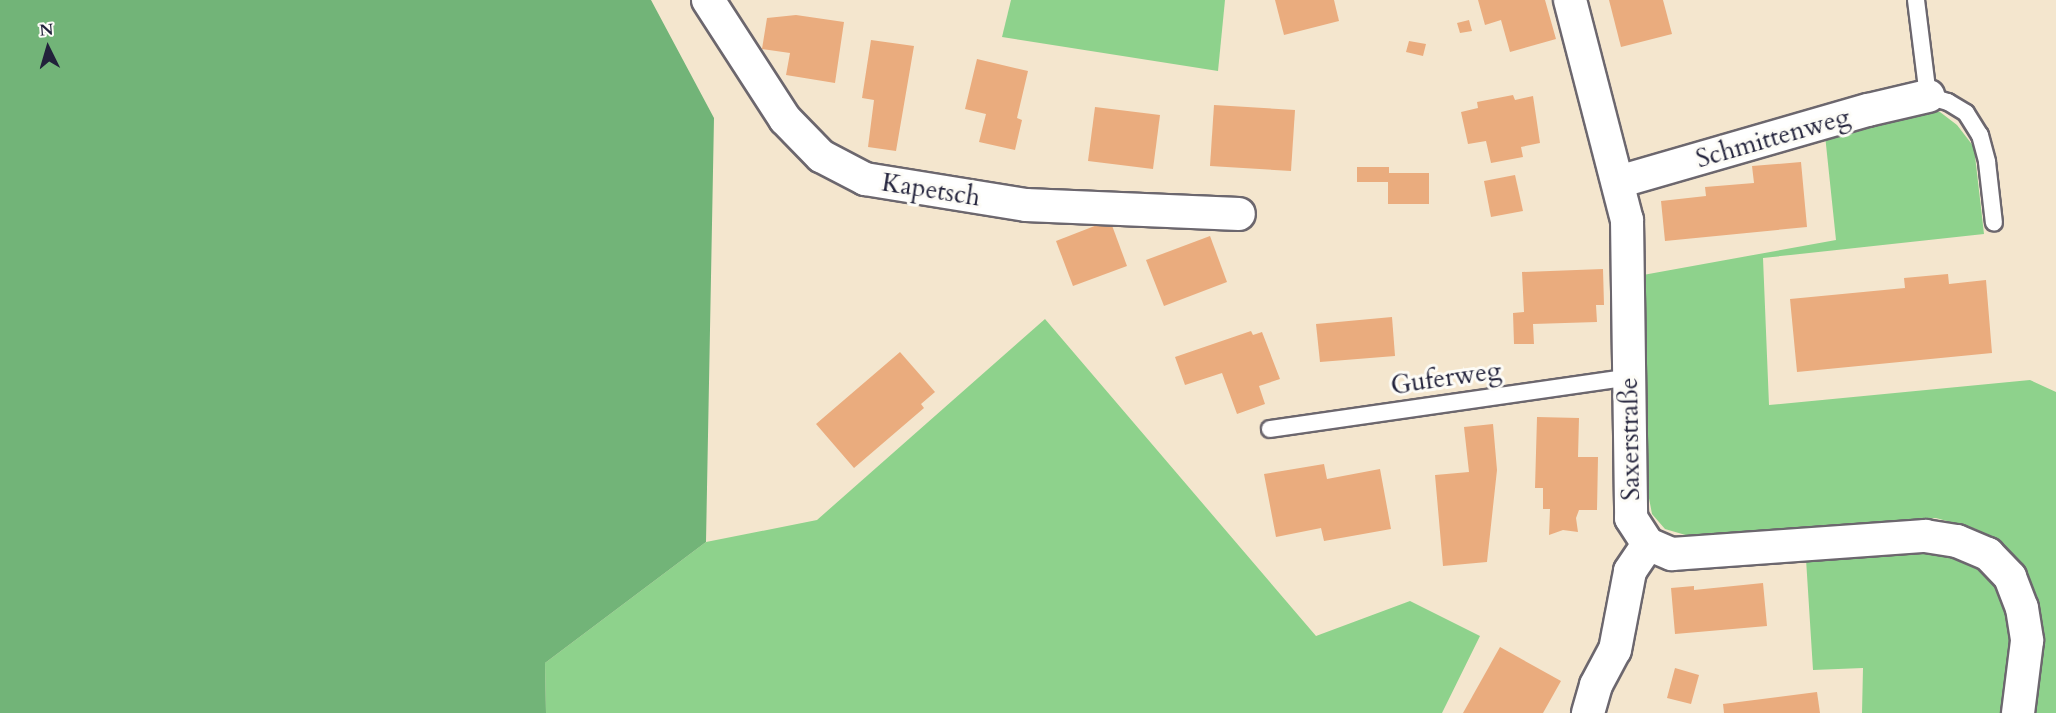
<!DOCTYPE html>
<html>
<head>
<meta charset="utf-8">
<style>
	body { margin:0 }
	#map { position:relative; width:2056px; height:713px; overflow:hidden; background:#f4e6ce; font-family:Cardo,serif }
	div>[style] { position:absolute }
	.green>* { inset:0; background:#8ed28c }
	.forest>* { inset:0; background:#72b478 }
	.building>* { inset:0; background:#eaac7e }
	.roads { filter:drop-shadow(2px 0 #6c676e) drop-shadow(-2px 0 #6c676e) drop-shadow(0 2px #6c676e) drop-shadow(0 -2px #6c676e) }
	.lane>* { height:16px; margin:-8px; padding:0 8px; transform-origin:8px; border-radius:8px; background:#fff }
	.street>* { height:32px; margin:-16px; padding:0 16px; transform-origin:16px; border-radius:16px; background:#fff }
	span { translate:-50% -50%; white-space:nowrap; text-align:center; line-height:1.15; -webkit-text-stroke:6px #fdfcf7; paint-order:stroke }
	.street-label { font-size:26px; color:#22223b }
	.north { position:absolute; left:18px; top:18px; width:60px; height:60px; -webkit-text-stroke:4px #fdfcf7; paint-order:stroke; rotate:355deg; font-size:16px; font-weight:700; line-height:24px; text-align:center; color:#22223b }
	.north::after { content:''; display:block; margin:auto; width:21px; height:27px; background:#22223b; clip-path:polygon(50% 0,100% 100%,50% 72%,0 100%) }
</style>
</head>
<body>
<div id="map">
	<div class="green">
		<div style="clip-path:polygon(1011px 0,1225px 0,1218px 71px,1002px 37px)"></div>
		<div style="clip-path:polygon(1920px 110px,1940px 112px,1957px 125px,1974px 147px,1984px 234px,1763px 258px,1769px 405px,2030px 380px,2056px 392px,2056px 713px,2027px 713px,2021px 568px,2003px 545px,1976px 529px,1936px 518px,1689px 536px,1665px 529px,1652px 514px,1648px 493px,1643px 275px,1836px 240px,1825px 135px)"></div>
		<div style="clip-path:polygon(1045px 319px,1316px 636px,1410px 601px,1480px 636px,1442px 713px,546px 713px,545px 663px,706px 542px,817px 520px)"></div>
		<div style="clip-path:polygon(1930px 551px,1967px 560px,1991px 580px,2009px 612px,2014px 657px,2004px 713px,1862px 713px,1863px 668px,1813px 670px,1806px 559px)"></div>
	</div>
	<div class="forest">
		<div style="clip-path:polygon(0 0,651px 0,714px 118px,706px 542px,545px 663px,546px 713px,0 713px)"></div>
	</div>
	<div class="building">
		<div style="clip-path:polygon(1275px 0,1334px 0,1339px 21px,1284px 35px)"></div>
		<div style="clip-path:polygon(1478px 0,1545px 0,1556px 39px,1510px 52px,1501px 20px,1485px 25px)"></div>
		<div style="clip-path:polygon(1609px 0,1663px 0,1672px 34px,1621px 47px)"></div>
		<div style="clip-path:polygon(796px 15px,844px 22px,835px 83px,786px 75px,790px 53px,762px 49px,767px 18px)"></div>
		<div style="clip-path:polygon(1469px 20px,1472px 31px,1460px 33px,1457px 23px)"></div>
		<div style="clip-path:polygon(871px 40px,914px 46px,896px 151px,868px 147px,874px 100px,862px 98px)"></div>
		<div style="clip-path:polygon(1409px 41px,1426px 44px,1423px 56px,1406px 52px)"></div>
		<div style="clip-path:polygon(977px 59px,1028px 71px,1017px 118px,1022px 120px,1015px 150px,979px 142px,986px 114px,965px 109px)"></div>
		<div style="clip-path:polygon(1513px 95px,1515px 100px,1533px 96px,1540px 143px,1521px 147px,1523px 157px,1491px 163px,1486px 141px,1468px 144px,1461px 112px,1478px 108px,1477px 102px)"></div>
		<div style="clip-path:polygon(1214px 105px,1295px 110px,1291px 171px,1210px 166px)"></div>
		<div style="clip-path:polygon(1095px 107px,1160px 115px,1153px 169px,1088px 161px)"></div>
		<div style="clip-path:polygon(1801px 162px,1807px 227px,1665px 241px,1661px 201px,1706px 196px,1705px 187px,1754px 183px,1752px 166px)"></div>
		<div style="clip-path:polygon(1357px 167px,1389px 167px,1389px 173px,1429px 173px,1429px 204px,1388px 204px,1388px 182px,1357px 182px)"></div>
		<div style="clip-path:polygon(1515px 175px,1523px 211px,1491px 217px,1484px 181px)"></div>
		<div style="clip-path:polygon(1110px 220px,1127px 266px,1073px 286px,1056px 241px)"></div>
		<div style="clip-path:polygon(1210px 236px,1227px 282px,1164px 306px,1146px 260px)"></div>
		<div style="clip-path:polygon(1603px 269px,1604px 305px,1596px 305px,1597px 322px,1533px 324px,1534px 344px,1514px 344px,1513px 313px,1524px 312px,1522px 272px)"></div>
		<div style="clip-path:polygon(1948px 274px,1949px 284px,1986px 280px,1992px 353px,1797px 372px,1790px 299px,1905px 288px,1904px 278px)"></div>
		<div style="clip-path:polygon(1392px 317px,1395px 356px,1320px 362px,1316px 324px)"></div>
		<div style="clip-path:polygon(1251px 331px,1253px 335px,1262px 332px,1280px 379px,1259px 386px,1265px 404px,1237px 414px,1222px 373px,1185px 385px,1175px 357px)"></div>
		<div style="clip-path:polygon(900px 352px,935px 392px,921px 404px,924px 408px,854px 468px,816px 424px)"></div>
		<div style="clip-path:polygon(1537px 417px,1579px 418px,1578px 457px,1598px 457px,1597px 510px,1579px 510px,1576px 518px,1578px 532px,1563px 530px,1549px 535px,1550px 509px,1543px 509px,1543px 488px,1535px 488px)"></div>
		<div style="clip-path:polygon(1493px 424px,1497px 470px,1487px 562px,1443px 566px,1435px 475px,1469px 472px,1464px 427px)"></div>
		<div style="clip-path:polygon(1324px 464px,1327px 479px,1380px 469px,1391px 529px,1324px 541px,1321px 528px,1276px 537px,1264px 474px)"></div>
		<div style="clip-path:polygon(1763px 583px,1767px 626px,1675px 634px,1671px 588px,1694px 586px,1694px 590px)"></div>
		<div style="clip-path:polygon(1500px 647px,1561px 681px,1543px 713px,1463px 713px)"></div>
		<div style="clip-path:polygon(1675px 668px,1699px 675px,1691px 704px,1667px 698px)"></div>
		<div style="clip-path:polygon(1817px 692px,1820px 713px,1724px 713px,1723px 704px)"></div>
	</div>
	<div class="roads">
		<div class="lane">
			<div style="left:1916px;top:0;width:97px;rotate:82.9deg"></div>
			<div style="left:1928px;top:96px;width:21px;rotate:17deg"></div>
			<div style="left:1948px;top:102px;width:21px;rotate:31deg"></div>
			<div style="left:1966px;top:113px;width:26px;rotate:58deg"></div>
			<div style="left:1980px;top:135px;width:28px;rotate:75deg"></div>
			<div style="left:1987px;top:162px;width:61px;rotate:83.5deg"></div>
			<div style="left:1270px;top:429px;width:363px;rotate:-8.2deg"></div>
		</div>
		<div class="street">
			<div style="left:708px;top:0;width:142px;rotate:57.1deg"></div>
			<div style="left:785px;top:119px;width:52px;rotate:45.8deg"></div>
			<div style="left:821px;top:156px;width:50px;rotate:27.6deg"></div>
			<div style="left:865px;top:179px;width:163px;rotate:9.2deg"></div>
			<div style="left:1026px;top:205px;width:213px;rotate:2.4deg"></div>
			<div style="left:1570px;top:0;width:227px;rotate:75.5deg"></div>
			<div style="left:1627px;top:220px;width:298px;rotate:89.2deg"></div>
			<div style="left:1631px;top:518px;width:31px;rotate:57deg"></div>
			<div style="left:1648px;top:544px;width:26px;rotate:23deg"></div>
			<div style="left:1672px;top:554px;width:254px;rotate:-4.1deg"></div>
			<div style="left:1925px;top:536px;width:32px;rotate:9deg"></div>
			<div style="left:1957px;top:541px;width:34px;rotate:23deg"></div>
			<div style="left:1988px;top:554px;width:32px;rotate:46deg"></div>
			<div style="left:2010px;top:577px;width:33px;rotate:69deg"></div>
			<div style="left:2022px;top:608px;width:33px;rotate:81deg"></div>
			<div style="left:2027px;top:641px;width:73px;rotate:97.1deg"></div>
			<div style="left:1618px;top:182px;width:260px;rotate:-16.1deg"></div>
			<div style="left:1868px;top:110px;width:62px;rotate:-13.1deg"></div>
			<div style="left:1588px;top:713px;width:29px;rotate:-74deg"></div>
			<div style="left:1596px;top:685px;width:40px;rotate:-62deg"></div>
			<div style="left:1615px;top:650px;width:80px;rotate:-79.2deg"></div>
			<div style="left:1630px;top:571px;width:32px;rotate:-56deg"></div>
		</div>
	</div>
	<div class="street-label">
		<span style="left:1773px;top:138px;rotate:-16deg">Schmittenweg</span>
		<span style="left:931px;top:190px;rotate:9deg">Kapetsch</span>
		<span style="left:1446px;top:378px;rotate:-8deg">Guferweg</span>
		<span style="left:1630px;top:439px;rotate:-91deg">Saxerstraße</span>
	</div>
	<div class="north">N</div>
</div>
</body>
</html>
